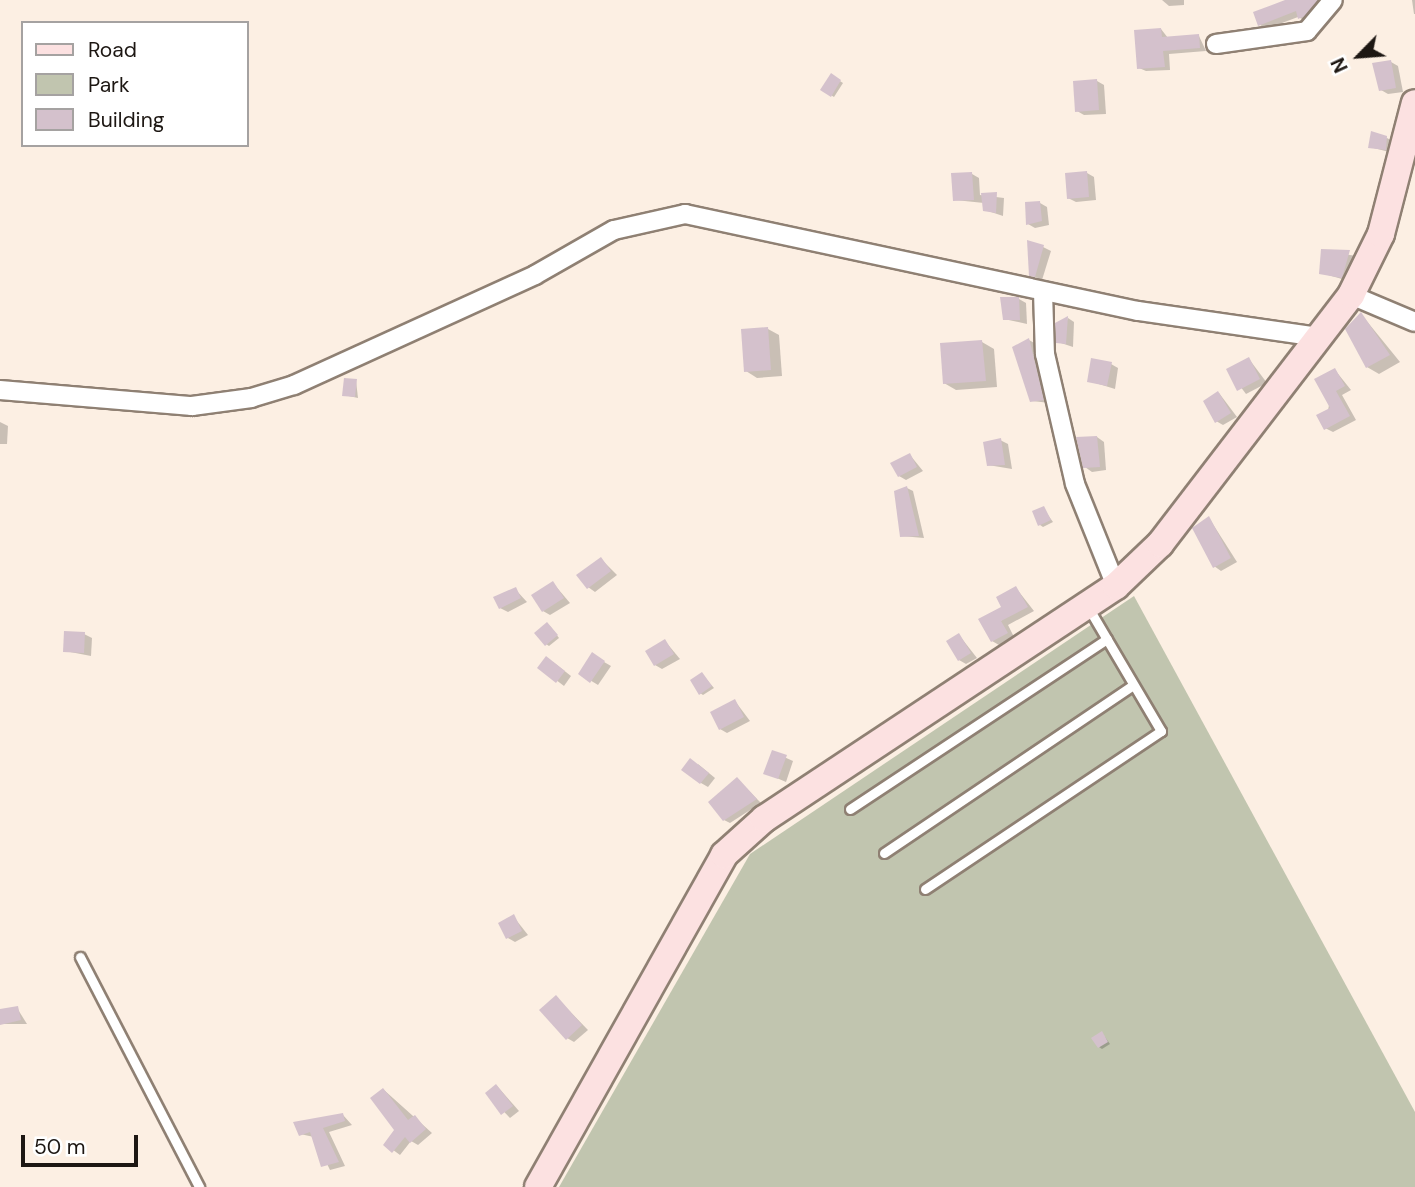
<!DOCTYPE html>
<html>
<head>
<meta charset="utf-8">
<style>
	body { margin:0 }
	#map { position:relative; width:1415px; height:1187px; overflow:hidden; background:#fcefe3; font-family:"DM Sans",sans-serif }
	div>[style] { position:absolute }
	.green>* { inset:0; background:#c1c5af }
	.shadow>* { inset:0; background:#0003 }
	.building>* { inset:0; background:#d4c1cc }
	.roads { filter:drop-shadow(2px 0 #8f8073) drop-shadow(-2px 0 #8f8073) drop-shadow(0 2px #8f8073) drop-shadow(0 -2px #8f8073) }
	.lane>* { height:9px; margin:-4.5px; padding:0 4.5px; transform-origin:4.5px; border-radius:4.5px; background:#fff }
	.street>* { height:18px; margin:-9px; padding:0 9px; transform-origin:9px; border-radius:9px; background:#fff }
	.secondary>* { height:26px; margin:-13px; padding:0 13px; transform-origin:13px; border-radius:13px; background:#fce1e1 }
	span { translate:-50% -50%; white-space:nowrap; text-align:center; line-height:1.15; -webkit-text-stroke:5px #fff; paint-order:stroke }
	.legend { position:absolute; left:21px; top:21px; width:228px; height:126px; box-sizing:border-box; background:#fff; border:2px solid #a5a2a1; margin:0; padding:9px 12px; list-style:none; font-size:21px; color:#1d1713 }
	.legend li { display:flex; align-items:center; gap:14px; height:35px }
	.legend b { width:35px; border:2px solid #a5a2a1 }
	.north { position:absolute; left:1324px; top:21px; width:70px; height:70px; -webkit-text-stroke:5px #fff; paint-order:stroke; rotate:245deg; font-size:19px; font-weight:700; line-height:28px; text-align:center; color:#1d1713 }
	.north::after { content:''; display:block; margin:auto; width:24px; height:32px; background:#1d1713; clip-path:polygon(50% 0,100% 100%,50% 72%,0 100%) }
	.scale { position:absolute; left:21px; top:1135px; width:117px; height:32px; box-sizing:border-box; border:4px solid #1d1713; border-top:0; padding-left:9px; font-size:21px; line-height:24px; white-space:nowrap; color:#1d1713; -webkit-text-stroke:5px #fff; paint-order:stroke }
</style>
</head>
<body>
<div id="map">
	<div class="green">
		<div style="clip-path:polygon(1134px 596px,1415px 1112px,1415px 1187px,559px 1187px,750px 854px)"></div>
	</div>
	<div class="shadow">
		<div style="clip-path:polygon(1162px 0,1184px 0,1184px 5px,1169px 6px)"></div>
		<div style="clip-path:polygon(1299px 0,1327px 0,1306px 21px,1298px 17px,1266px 29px,1259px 24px)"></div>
		<div style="clip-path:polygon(1412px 0,1415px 0,1415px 14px,1414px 14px)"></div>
		<div style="clip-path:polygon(1161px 29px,1168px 38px,1199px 36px,1206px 51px,1169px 54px,1170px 70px,1146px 71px,1139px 68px)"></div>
		<div style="clip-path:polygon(1391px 62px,1398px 66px,1403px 92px,1388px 94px,1381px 90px)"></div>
		<div style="clip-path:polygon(832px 76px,843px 83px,834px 97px,823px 90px)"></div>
		<div style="clip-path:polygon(1097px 81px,1104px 85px,1106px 114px,1084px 115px,1077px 111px)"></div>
		<div style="clip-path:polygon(1387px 138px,1394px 142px,1393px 153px,1370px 147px)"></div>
		<div style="clip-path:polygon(1087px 173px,1094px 177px,1096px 200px,1076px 202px,1068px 198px)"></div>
		<div style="clip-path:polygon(972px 174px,979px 178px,980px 195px,1004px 198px,1003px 216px,985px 210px,984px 203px,955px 200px)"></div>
		<div style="clip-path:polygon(1040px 203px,1047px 207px,1049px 225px,1035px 228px,1028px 224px)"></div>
		<div style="clip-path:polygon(1043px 247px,1051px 251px,1042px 280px,1031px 275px)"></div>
		<div style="clip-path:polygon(1322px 251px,1357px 256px,1349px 281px,1321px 273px)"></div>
		<div style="clip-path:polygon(1019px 299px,1026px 303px,1027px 324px,1004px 319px)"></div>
		<div style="clip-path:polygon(1361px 314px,1400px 362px,1379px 374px,1367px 367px)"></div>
		<div style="clip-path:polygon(1068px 318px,1074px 322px,1073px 347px,1058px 342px)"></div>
		<div style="clip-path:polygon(768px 329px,779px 335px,782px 376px,757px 378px,746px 371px)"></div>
		<div style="clip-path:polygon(1029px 340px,1036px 344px,1050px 403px,1032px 401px)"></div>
		<div style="clip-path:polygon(982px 342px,994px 349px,997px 387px,956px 390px,944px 383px)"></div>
		<div style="clip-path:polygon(1249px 359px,1267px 383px,1246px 394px,1228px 370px)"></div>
		<div style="clip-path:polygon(1111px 364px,1118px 368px,1115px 389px,1089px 381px)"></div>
		<div style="clip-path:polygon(1335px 370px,1351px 390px,1342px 395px,1356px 420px,1333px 432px,1325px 428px)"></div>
		<div style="clip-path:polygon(356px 381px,358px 398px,344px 395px)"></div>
		<div style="clip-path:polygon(1219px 393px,1237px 417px,1223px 425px,1216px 421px)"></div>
		<div style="clip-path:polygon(0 422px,8px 426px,7px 444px,0 444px)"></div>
		<div style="clip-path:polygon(1097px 437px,1104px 442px,1106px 470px,1092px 472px,1085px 467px)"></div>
		<div style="clip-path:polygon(1000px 440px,1008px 444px,1012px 469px,988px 465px)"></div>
		<div style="clip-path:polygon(910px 455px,923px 471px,906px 480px,899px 476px)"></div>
		<div style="clip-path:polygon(907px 488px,913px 491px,924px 538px,901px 536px)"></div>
		<div style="clip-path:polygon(1043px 508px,1053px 522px,1043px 527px,1040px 525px)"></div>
		<div style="clip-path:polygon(1209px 518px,1237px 562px,1221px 571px,1214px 566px)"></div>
		<div style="clip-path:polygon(601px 559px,617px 575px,595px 592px,588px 587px)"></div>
		<div style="clip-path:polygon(553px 583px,570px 603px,550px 615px,543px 611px)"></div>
		<div style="clip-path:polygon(1016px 588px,1034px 611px,1008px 625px,1014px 637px,999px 645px,992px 641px)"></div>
		<div style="clip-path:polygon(515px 589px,527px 602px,508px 612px,500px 608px)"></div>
		<div style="clip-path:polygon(550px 626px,559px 638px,549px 646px,546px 644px)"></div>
		<div style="clip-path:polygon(84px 634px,92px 638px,91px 656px,65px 651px)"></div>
		<div style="clip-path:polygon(959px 635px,977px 658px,966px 664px,959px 660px)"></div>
		<div style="clip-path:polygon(665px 641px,680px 659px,662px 669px,655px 665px)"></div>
		<div style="clip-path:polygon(592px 655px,611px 666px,598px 685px,580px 674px)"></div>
		<div style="clip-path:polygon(553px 662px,571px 676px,564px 686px,539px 667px)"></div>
		<div style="clip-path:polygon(702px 674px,714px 688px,703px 695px,700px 693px)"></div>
		<div style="clip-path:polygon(735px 701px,750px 721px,727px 733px,720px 729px)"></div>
		<div style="clip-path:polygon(773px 752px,793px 761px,786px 782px,765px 773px)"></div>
		<div style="clip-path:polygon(698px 764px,715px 778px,708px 787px,701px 783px)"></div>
		<div style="clip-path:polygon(737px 779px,761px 803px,730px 823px,724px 820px)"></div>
		<div style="clip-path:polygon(513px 916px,528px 935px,515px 942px,508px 938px)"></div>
		<div style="clip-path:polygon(556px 997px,588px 1030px,574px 1042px,567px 1038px)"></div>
		<div style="clip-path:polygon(17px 1008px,27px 1024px,1px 1024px,0 1011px)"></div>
		<div style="clip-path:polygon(1102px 1033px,1110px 1044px,1102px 1049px,1099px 1047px)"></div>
		<div style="clip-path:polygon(497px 1086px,519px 1111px,510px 1118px,487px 1094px)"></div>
		<div style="clip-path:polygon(384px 1090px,432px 1133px,418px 1145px,411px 1141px,400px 1155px,385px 1144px,397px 1130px)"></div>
		<div style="clip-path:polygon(343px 1115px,352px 1125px,329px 1132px,345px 1166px,330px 1170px,314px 1137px,300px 1134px)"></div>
	</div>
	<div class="building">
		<div style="clip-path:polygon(1285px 0,1318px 0,1305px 16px,1298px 19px,1296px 11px,1258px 26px,1253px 12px)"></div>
		<div style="clip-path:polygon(1161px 28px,1162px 37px,1199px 34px,1200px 48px,1163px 51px,1165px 67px,1137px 69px,1134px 30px)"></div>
		<div style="clip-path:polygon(1391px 60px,1396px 88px,1379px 91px,1372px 63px)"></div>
		<div style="clip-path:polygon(831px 73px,841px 80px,831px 97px,820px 90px)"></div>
		<div style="clip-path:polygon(1097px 79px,1099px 110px,1075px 112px,1073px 81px)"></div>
		<div style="clip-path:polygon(1371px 131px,1387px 136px,1386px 150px,1368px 148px)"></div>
		<div style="clip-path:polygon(1087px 171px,1089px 197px,1067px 199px,1065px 173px)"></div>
		<div style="clip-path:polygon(972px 172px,974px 200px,953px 201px,951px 173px)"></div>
		<div style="clip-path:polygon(997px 192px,996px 213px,983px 211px,981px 193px)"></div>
		<div style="clip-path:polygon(1040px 201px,1042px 221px,1026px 225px,1025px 202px)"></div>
		<div style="clip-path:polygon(1027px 240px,1044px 245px,1035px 277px,1029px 276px)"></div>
		<div style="clip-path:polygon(1321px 249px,1350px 250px,1342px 278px,1319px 274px)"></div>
		<div style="clip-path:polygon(1000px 297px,1019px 297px,1020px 320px,1003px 320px)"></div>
		<div style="clip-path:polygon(1361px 312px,1390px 355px,1366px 368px,1345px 329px)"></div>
		<div style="clip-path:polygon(1068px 316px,1066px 344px,1056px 343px,1055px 323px)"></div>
		<div style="clip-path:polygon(768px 327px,771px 370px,744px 372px,741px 329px)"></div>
		<div style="clip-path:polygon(1029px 338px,1044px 400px,1030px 402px,1012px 347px)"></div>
		<div style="clip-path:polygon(982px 340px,986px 381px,943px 384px,940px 343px)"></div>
		<div style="clip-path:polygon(1249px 357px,1260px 379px,1237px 391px,1226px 369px)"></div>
		<div style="clip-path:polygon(1091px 358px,1112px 362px,1107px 386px,1087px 382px)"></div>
		<div style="clip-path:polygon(1335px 368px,1345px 386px,1336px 391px,1350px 416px,1324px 430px,1316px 415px,1330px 408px,1314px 379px)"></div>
		<div style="clip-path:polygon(344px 378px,357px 379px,355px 397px,342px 396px)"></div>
		<div style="clip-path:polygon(1218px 391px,1231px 413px,1215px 423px,1203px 401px)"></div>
		<div style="clip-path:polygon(1097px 436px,1100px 467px,1083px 468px,1076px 437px)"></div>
		<div style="clip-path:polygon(1001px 438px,1005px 465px,987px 466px,983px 442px)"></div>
		<div style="clip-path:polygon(910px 453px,917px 467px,898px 477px,890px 463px)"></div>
		<div style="clip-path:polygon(907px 486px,919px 536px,900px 537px,894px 491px)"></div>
		<div style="clip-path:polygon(1044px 506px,1051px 520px,1038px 526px,1032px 511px)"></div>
		<div style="clip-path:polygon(1209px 516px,1231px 558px,1213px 568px,1192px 528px)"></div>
		<div style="clip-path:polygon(601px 557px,611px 571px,587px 589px,576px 575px)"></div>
		<div style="clip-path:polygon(553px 581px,564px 598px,542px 612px,531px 595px)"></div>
		<div style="clip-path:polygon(1016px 586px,1028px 607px,1001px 621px,1008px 633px,991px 642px,978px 619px,1001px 607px,996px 597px)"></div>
		<div style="clip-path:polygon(516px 587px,521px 598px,499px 609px,493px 597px)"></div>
		<div style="clip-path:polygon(547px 622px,558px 635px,545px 646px,534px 633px)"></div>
		<div style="clip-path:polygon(64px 631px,85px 632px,84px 653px,63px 652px)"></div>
		<div style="clip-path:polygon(959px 633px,971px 653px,958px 661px,946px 641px)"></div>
		<div style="clip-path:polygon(665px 639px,674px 654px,654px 666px,645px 651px)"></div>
		<div style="clip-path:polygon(592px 652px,605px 661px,590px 683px,578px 674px)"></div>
		<div style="clip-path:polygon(546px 656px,565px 671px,556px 683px,537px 668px)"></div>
		<div style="clip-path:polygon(702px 672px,712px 686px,699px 695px,690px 680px)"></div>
		<div style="clip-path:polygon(735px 699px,744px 717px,719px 730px,710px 712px)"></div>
		<div style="clip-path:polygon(772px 750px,787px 755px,778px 779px,763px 774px)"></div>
		<div style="clip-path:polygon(690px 758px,709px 773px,700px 784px,681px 770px)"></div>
		<div style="clip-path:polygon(737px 777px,757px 799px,723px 821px,708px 802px)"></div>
		<div style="clip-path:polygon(514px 914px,522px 931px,506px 939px,498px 923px)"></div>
		<div style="clip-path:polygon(556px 995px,582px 1025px,566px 1040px,539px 1010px)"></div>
		<div style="clip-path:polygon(18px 1006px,21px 1020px,0 1025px,0 1009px)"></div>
		<div style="clip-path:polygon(1102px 1031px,1108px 1042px,1098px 1048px,1091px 1038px)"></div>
		<div style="clip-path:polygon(496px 1084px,513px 1106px,501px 1115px,485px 1093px)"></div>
		<div style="clip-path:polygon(383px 1088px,408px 1120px,415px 1115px,426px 1129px,410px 1143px,405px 1137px,392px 1153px,383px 1145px,394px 1130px,370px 1098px)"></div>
		<div style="clip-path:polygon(343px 1113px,345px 1121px,323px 1128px,339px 1162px,321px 1167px,310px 1132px,299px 1136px,293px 1122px)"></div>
	</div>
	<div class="roads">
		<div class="lane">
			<div style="left:850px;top:809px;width:308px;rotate:-33.5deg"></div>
			<div style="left:884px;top:853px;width:300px;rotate:-34deg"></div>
			<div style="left:925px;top:889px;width:284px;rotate:-33.8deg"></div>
			<div style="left:1161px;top:731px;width:144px;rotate:-120.5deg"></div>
			<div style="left:80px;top:957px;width:259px;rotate:62.6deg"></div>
		</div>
		<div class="street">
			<div style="left:1216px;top:44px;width:92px;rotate:-8.1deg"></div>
			<div style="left:1307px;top:31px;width:40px;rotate:-50deg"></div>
			<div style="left:1043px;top:292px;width:62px;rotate:88.2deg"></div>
			<div style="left:1045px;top:354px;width:133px;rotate:77deg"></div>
			<div style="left:1075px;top:484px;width:110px;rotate:68.1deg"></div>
			<div style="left:1351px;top:295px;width:69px;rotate:22.9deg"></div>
			<div style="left:0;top:390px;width:193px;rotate:4.8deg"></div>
			<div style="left:192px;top:406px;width:60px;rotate:-7.7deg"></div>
			<div style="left:251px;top:398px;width:45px;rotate:-16.8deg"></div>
			<div style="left:294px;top:385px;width:265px;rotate:-24.5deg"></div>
			<div style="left:535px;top:275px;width:91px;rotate:-29.7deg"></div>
			<div style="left:614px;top:230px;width:73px;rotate:-12.7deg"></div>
			<div style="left:685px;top:214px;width:463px;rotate:12.1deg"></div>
			<div style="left:1138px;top:311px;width:182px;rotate:8.2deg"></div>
		</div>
		<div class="secondary">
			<div style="left:538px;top:1187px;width:381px;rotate:-60.7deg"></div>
			<div style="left:724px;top:855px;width:54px;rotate:-42deg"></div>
			<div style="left:764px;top:819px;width:422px;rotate:-33.5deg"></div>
			<div style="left:1116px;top:586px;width:61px;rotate:-43.7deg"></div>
			<div style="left:1160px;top:544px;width:314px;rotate:-52.5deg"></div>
			<div style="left:1351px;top:295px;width:68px;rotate:-63.8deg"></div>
			<div style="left:1381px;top:234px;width:135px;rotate:-75.5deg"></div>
		</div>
	</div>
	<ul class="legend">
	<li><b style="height:9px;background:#fce1e1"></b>Road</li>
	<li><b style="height:19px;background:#c1c5af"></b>Park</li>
	<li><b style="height:19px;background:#d4c1cc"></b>Building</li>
	</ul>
	<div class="north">N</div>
	<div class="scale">50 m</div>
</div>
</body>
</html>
